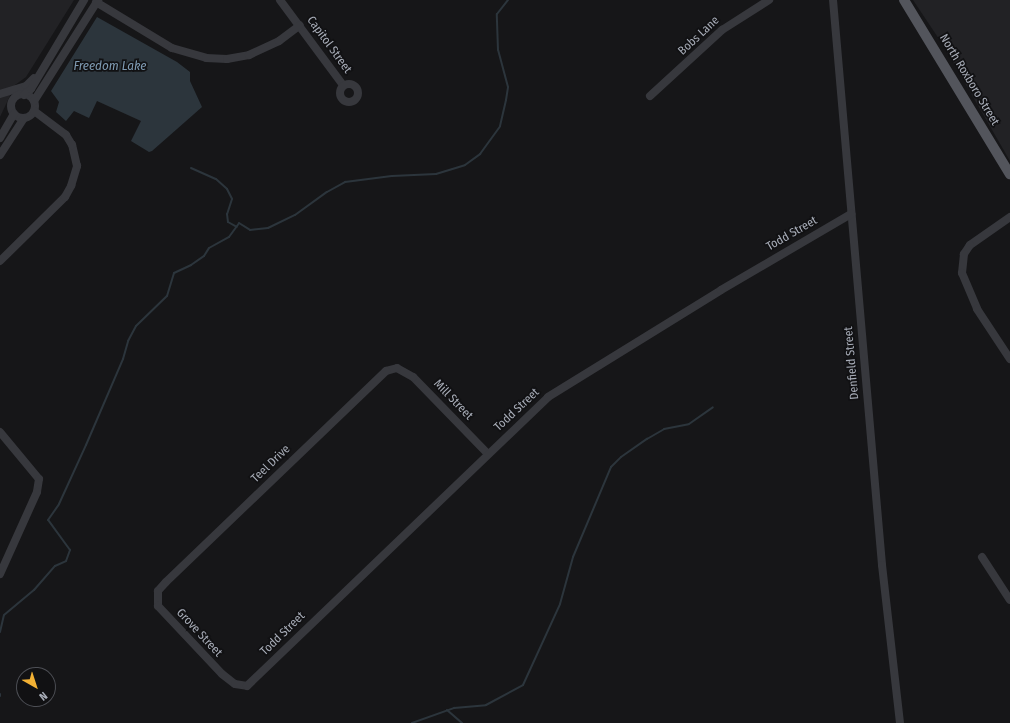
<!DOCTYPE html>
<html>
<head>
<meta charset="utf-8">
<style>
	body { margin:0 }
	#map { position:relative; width:1010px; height:723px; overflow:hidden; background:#161618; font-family:"Fira Sans Condensed",sans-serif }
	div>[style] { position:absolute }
	.built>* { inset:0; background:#222225 }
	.water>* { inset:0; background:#2c353c }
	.stream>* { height:2px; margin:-1px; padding:0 1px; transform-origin:1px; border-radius:1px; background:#2c353c }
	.minor>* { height:8px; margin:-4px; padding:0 4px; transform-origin:4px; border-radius:4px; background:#37383d }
	.minor>.ring { margin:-4px; padding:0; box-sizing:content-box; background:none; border:8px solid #37383d; border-radius:50% }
	.major>* { height:10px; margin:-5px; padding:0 5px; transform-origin:5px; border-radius:5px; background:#53555c }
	span { translate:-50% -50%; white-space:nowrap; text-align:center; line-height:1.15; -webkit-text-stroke:3.5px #111113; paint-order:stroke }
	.street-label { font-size:12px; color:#a8adb8 }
	.water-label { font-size:13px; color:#7f9bb3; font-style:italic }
	.north { position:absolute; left:16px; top:667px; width:40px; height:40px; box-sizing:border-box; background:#111113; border:1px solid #4d4f55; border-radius:50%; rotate:141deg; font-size:11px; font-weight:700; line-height:16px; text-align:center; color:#a8adb8 }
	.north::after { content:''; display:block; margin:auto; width:14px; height:18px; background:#f2b134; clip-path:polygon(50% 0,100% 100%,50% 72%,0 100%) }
</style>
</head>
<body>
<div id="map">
	<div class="built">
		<div style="clip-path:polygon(0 0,74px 0,26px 77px,15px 85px,0 117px)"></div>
		<div style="clip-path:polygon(913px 0,1010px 0,1010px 161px,943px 45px)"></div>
	</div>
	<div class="water">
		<div style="clip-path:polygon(97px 17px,177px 62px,190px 72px,190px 81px,202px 107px,152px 151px,149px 152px,131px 141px,141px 121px,97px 101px,89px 118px,74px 111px,66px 121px,56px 112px,59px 102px,51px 91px)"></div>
	</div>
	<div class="stream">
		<div style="left:191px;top:168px;width:27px;rotate:24deg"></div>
		<div style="left:216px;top:179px;width:15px;rotate:42deg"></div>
		<div style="left:227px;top:189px;width:11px;rotate:63deg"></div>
		<div style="left:232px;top:199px;width:16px;rotate:108deg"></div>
		<div style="left:227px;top:214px;width:8px;rotate:83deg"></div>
		<div style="left:228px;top:222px;width:10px;rotate:29deg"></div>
		<div style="left:0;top:632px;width:17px;rotate:-77deg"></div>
		<div style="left:4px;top:615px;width:39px;rotate:-40deg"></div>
		<div style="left:34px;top:590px;width:32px;rotate:-49deg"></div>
		<div style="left:55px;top:566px;width:12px;rotate:-24deg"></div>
		<div style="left:66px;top:561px;width:12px;rotate:-70deg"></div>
		<div style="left:70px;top:550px;width:37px;rotate:-126deg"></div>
		<div style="left:48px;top:520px;width:19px;rotate:-55deg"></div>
		<div style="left:59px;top:504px;width:65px;rotate:-65.4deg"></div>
		<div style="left:86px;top:445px;width:94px;rotate:-66.7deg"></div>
		<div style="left:123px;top:359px;width:19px;rotate:-74deg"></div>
		<div style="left:128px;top:341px;width:17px;rotate:-62deg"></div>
		<div style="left:136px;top:326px;width:43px;rotate:-44.1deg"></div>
		<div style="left:167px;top:296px;width:24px;rotate:-73deg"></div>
		<div style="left:174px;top:273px;width:19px;rotate:-25deg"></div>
		<div style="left:191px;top:265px;width:16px;rotate:-35deg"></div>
		<div style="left:204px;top:256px;width:9px;rotate:-58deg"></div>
		<div style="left:209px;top:248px;width:23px;rotate:-29deg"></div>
		<div style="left:229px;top:237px;width:17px;rotate:-54deg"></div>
		<div style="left:239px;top:223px;width:13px;rotate:32deg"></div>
		<div style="left:250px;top:230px;width:18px;rotate:-6deg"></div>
		<div style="left:268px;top:228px;width:30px;rotate:-26deg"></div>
		<div style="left:295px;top:215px;width:39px;rotate:-36deg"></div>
		<div style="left:327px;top:192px;width:21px;rotate:-29deg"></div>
		<div style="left:345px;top:182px;width:47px;rotate:-7.3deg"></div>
		<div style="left:392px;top:176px;width:44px;rotate:-2.6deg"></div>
		<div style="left:436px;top:174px;width:30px;rotate:-17deg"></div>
		<div style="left:465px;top:165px;width:19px;rotate:-36deg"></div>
		<div style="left:480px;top:154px;width:34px;rotate:-54deg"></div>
		<div style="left:500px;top:126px;width:27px;rotate:-77deg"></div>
		<div style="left:506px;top:100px;width:13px;rotate:-81deg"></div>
		<div style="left:508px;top:87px;width:38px;rotate:-105deg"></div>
		<div style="left:498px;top:50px;width:36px;rotate:-92deg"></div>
		<div style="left:497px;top:14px;width:18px;rotate:-52deg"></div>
		<div style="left:0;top:694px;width:2px;rotate:90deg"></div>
		<div style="left:447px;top:710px;width:20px;rotate:41deg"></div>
		<div style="left:412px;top:723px;width:45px;rotate:-19.7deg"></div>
		<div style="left:454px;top:708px;width:32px;rotate:-5deg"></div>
		<div style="left:486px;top:705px;width:42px;rotate:-28.4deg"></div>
		<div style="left:523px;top:685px;width:89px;rotate:-65.4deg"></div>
		<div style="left:560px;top:604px;width:49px;rotate:-74.5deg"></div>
		<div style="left:573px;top:557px;width:98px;rotate:-67.1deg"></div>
		<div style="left:611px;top:467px;width:14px;rotate:-45deg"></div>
		<div style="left:621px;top:457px;width:32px;rotate:-35deg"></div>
		<div style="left:647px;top:439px;width:20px;rotate:-30deg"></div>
		<div style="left:664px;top:429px;width:25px;rotate:-11deg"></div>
		<div style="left:689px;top:424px;width:29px;rotate:-35deg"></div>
	</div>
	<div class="minor">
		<div style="left:280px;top:0;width:106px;rotate:53.5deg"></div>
		<div style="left:833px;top:0;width:567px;rotate:85.04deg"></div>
		<div style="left:882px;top:565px;width:159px;rotate:83.5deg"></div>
		<div style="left:96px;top:2px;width:89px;rotate:31.2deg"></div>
		<div style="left:172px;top:48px;width:35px;rotate:16deg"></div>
		<div style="left:206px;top:58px;width:21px;rotate:3deg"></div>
		<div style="left:227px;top:59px;width:22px;rotate:-10deg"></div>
		<div style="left:249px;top:55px;width:33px;rotate:-25deg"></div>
		<div style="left:279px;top:41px;width:26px;rotate:-37deg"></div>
		<div class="ring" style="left:340px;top:84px;width:10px;height:10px"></div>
		<div style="left:0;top:94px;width:27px;rotate:-17deg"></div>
		<div style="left:26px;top:86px;width:11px;rotate:-45deg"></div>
		<div class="ring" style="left:11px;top:94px;width:16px;height:16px"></div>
		<div style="left:24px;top:95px;width:9px;rotate:-41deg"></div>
		<div style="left:31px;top:89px;width:104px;rotate:-59.2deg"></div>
		<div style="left:650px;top:96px;width:98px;rotate:-42.5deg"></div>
		<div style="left:722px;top:30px;width:56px;rotate:-32.6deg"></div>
		<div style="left:34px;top:101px;width:120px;rotate:-57.6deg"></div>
		<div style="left:0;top:138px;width:28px;rotate:-60deg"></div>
		<div style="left:0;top:155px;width:44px;rotate:-57deg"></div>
		<div style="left:1010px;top:217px;width:49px;rotate:145deg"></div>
		<div style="left:970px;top:245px;width:11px;rotate:124deg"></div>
		<div style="left:964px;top:254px;width:19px;rotate:96deg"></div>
		<div style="left:962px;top:273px;width:39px;rotate:67deg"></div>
		<div style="left:977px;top:309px;width:60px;rotate:56.6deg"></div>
		<div style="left:0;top:261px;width:91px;rotate:-44.6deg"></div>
		<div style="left:65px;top:197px;width:13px;rotate:-61deg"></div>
		<div style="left:71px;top:186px;width:21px;rotate:-73deg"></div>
		<div style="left:77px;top:166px;width:22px;rotate:-103deg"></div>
		<div style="left:72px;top:145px;width:12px;rotate:-121deg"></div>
		<div style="left:66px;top:135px;width:40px;rotate:-143deg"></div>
		<div style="left:0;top:432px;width:61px;rotate:50.3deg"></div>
		<div style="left:39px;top:479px;width:13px;rotate:99deg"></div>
		<div style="left:37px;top:492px;width:90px;rotate:114.3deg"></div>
		<div style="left:488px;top:454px;width:107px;rotate:-134.2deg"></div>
		<div style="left:413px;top:377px;width:18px;rotate:-151deg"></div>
		<div style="left:397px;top:368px;width:11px;rotate:165deg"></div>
		<div style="left:386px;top:371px;width:305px;rotate:136.2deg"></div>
		<div style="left:166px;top:582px;width:12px;rotate:132deg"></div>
		<div style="left:158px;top:591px;width:15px;rotate:90deg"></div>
		<div style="left:158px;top:606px;width:93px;rotate:46.7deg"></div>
		<div style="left:222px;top:674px;width:16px;rotate:38deg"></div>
		<div style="left:235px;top:684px;width:12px;rotate:9deg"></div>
		<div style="left:247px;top:686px;width:417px;rotate:-43.8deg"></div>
		<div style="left:548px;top:397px;width:203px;rotate:-31.7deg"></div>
		<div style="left:721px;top:290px;width:151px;rotate:-30.3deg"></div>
		<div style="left:982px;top:557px;width:51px;rotate:56.9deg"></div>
	</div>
	<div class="major">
		<div style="left:904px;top:0;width:204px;rotate:58.7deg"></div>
	</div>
	<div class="street-label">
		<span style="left:699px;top:36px;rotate:-43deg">Bobs Lane</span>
		<span style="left:329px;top:45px;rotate:54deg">Capitol Street</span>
		<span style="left:969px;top:80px;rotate:59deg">North Roxboro Street</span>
		<span style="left:792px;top:234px;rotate:-30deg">Todd Street</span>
		<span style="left:852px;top:363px;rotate:-95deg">Denfield Street</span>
		<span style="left:453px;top:400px;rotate:46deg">Mill Street</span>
		<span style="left:517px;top:410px;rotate:-43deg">Todd Street</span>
		<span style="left:271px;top:464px;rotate:-44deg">Teel Drive</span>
		<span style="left:199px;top:633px;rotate:47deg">Grove Street</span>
		<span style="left:283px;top:634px;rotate:-44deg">Todd Street</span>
	</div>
	<div class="water-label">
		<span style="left:110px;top:66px">Freedom Lake</span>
	</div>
	<div class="north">N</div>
</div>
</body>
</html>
